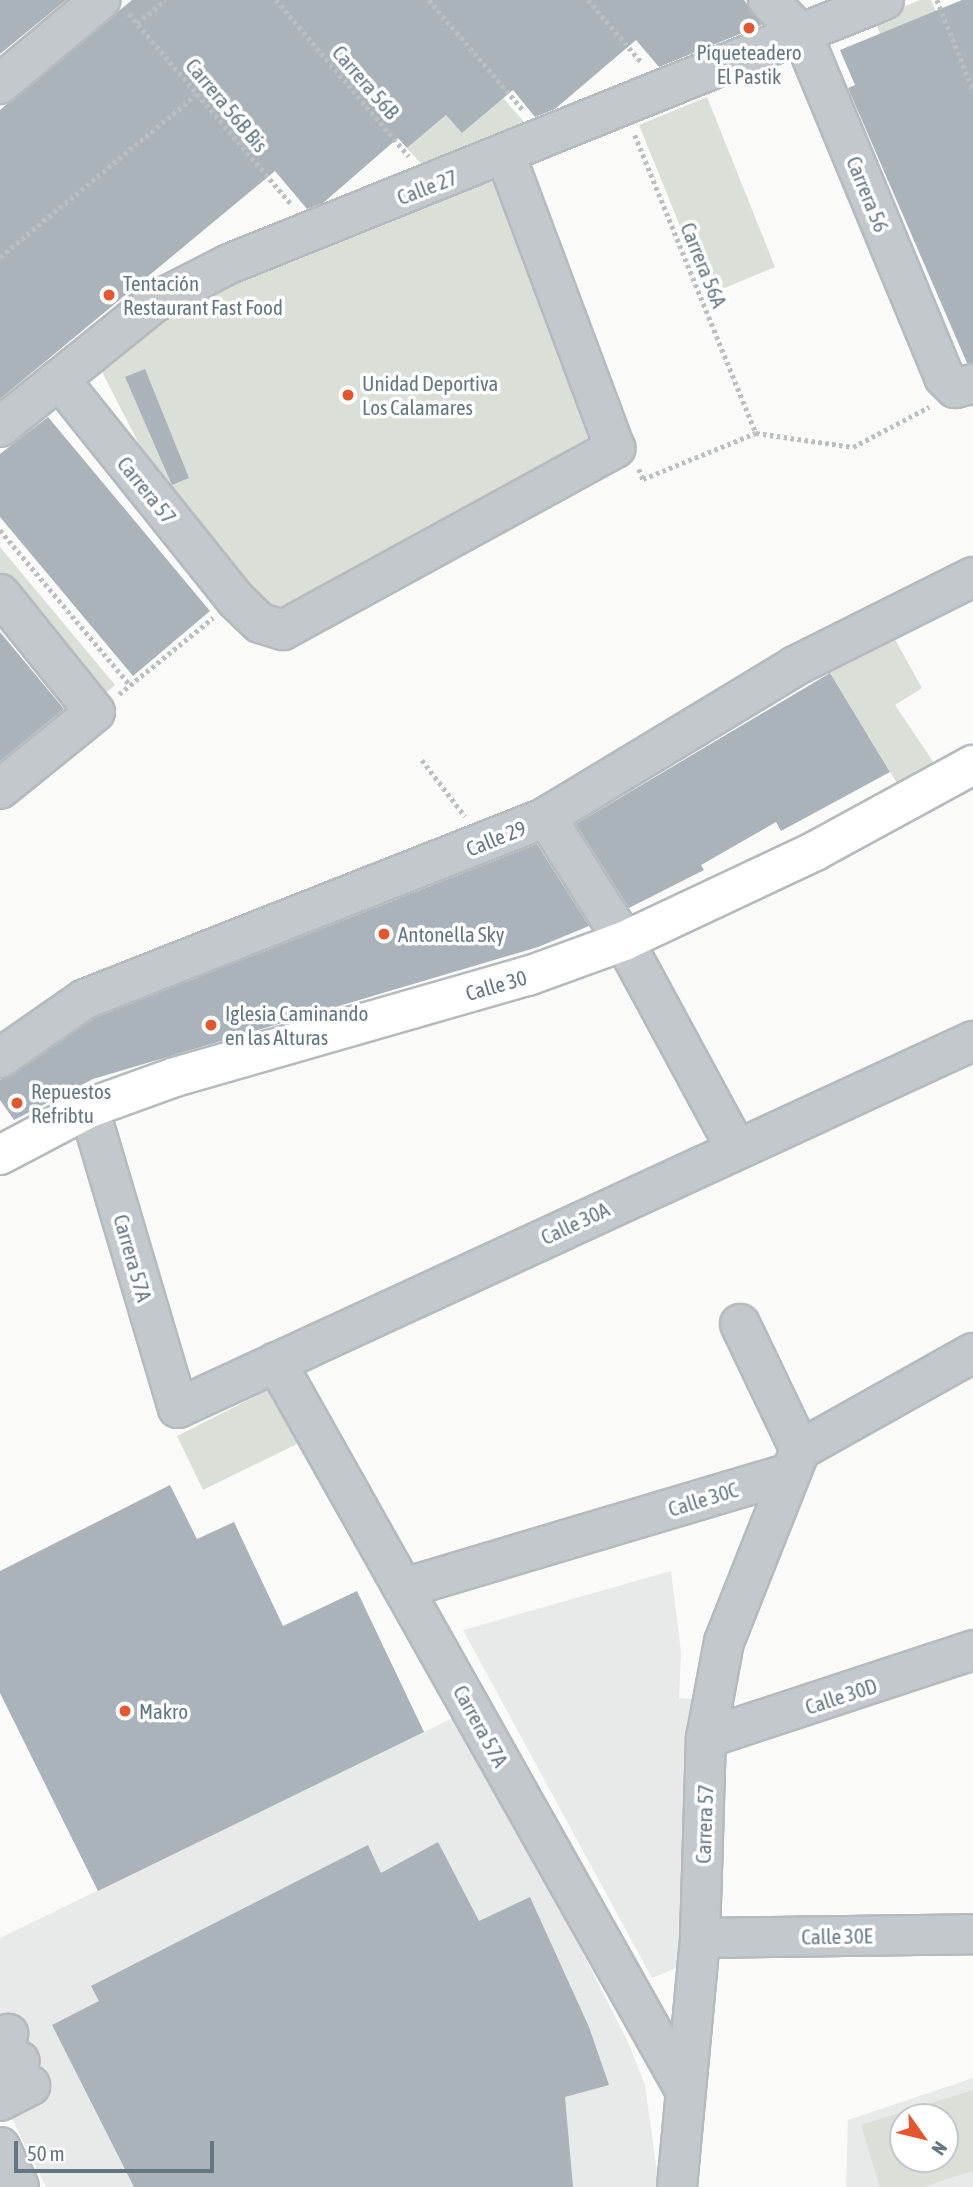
<!DOCTYPE html>
<html>
<head>
<meta charset="utf-8">
<style>
	body { margin:0 }
	#map { position:relative; width:973px; height:2187px; overflow:hidden; background:#fafaf8; font-family:"Asap Condensed",sans-serif }
	div>[style] { position:absolute }
	.built>* { inset:0; background:#e8e9e9 }
	.green>* { inset:0; background:#dadfd7 }
	.building>* { inset:0; background:#aab3b9 }
	.path>* { height:4.5px; margin-top:-2.25px; transform-origin:0; background:repeating-linear-gradient(90deg,#bbbfc2 0 3.5px,transparent 0 7px) }
	.roads { filter:drop-shadow(2px 0 #b5babe) drop-shadow(-2px 0 #b5babe) drop-shadow(0 2px #b5babe) drop-shadow(0 -2px #b5babe) }
	.minor>* { height:38px; margin:-19px; padding:0 19px; transform-origin:19px; border-radius:19px; background:#c3c8cc }
	.major>* { height:38px; margin:-19px; padding:0 19px; transform-origin:19px; border-radius:19px; background:#fff }
	.dots>* { width:19px; height:19px; translate:-50% -50%; box-sizing:border-box; border:4px solid #fff; border-radius:50% }
	span { translate:-50% -50%; white-space:nowrap; text-align:center; line-height:1.15; -webkit-text-stroke:7px #fff; paint-order:stroke }
	.poi-label { font-size:21px; color:#657683 }
	.left { translate:0 -50%; text-align:left }
	.street-label { font-size:21px; color:#657683 }
	.north { position:absolute; left:889px; top:2103px; width:70px; height:70px; box-sizing:border-box; background:#fff; border:2px solid #c1c8cd; border-radius:50%; rotate:124deg; font-size:19px; font-weight:700; line-height:28px; text-align:center; color:#657683 }
	.north::after { content:''; display:block; margin:auto; width:24px; height:32px; background:#e4572e; clip-path:polygon(50% 0,100% 100%,50% 72%,0 100%) }
	.scale { position:absolute; left:14px; top:2141px; width:200px; height:32px; box-sizing:border-box; border:4px solid #657683; border-top:0; padding-left:9px; font-size:21px; line-height:24px; white-space:nowrap; color:#657683; -webkit-text-stroke:5px #fff; paint-order:stroke }
</style>
</head>
<body>
<div id="map">
	<div class="built">
		<div style="clip-path:polygon(671px 1571px,681px 1652px,679px 1698px,694px 1699px,681px 1966px,652px 1978px,463px 1630px)"></div>
		<div style="clip-path:polygon(461px 1714px,628px 2042px,645px 2085px,659px 2187px,46px 2187px,0 2095px,0 1938px)"></div>
		<div style="clip-path:polygon(evenodd,973px 2078px,973px 2187px,846px 2187px,848px 2120px,973px 2078px,903px 2117px,945px 2117px,945px 2159px,903px 2159px,903px 2117px)"></div>
	</div>
	<div class="green">
		<div style="clip-path:polygon(920px 0,931px 0,936px 11px,880px 34px,874px 19px)"></div>
		<div style="clip-path:polygon(707px 97px,775px 267px,708px 295px,639px 125px)"></div>
		<div style="clip-path:polygon(503px 98px,526px 124px,424px 167px,407px 148px,446px 115px,462px 133px)"></div>
		<div style="clip-path:polygon(504px 176px,591px 407px,593px 444px,281px 623px,158px 481px,101px 370px,150px 323px,323px 239px)"></div>
		<div style="clip-path:polygon(0 547px,115px 685px,98px 700px,0 583px)"></div>
		<div style="clip-path:polygon(892px 634px,922px 688px,895px 705px,934px 763px,897px 783px,827px 668px)"></div>
		<div style="clip-path:polygon(274px 1387px,301px 1442px,203px 1490px,177px 1436px)"></div>
		<div style="clip-path:polygon(evenodd,973px 2090px,973px 2171px,922px 2187px,880px 2187px,861px 2125px,973px 2090px,903px 2117px,945px 2117px,945px 2159px,903px 2159px,903px 2117px)"></div>
	</div>
	<div class="building">
		<div style="clip-path:polygon(0 0,66px 0,0 54px)"></div>
		<div style="clip-path:polygon(132px 0,744px 0,762px 25px,659px 67px,636px 40px,555px 109px,535px 117px,513px 90px,462px 133px,446px 115px,407px 148px,398px 138px,323px 203px,307px 209px,275px 171px,0 399px,0 110px)"></div>
		<div style="clip-path:polygon(962px 0,973px 0,973px 363px,967px 363px,848px 88px,855px 85px,840px 50px)"></div>
		<div style="clip-path:polygon(145px 369px,189px 478px,172px 485px,125px 377px)"></div>
		<div style="clip-path:polygon(48px 417px,210px 611px,133px 676px,0 517px,0 454px)"></div>
		<div style="clip-path:polygon(0 632px,64px 709px,0 761px)"></div>
		<div style="clip-path:polygon(830px 673px,890px 772px,781px 831px,776px 822px,701px 865px,704px 870px,629px 908px,576px 824px)"></div>
		<div style="clip-path:polygon(537px 844px,589px 926px,538px 947px,93px 1079px,14px 1120px,0 1100px,0 1080px,95px 1018px)"></div>
		<div style="clip-path:polygon(170px 1485px,197px 1539px,234px 1522px,283px 1626px,357px 1591px,424px 1732px,98px 1891px,0 1693px,0 1571px)"></div>
		<div style="clip-path:polygon(438px 1842px,479px 1921px,530px 1897px,589px 2027px,609px 2085px,565px 2097px,573px 2187px,134px 2187px,52px 2025px,99px 2001px,91px 1986px,368px 1845px,381px 1873px)"></div>
	</div>
	<div class="path">
		<div style="left:276px;top:0;width:205px;rotate:49.6deg"></div>
		<div style="left:429px;top:0;width:146px;rotate:49.4deg"></div>
		<div style="left:588px;top:0;width:83px;rotate:49.4deg"></div>
		<div style="left:937px;top:0;width:97px;rotate:68.2deg"></div>
		<div style="left:129px;top:14px;width:250px;rotate:49.5deg"></div>
		<div style="left:137px;top:23px;width:36px;rotate:-39deg"></div>
		<div style="left:635px;top:135px;width:322px;rotate:67.9deg"></div>
		<div style="left:0;top:257px;width:256px;rotate:-39.6deg"></div>
		<div style="left:639px;top:469px;width:11px;rotate:68deg"></div>
		<div style="left:643px;top:479px;width:122px;rotate:-22.2deg"></div>
		<div style="left:756px;top:433px;width:98px;rotate:8.2deg"></div>
		<div style="left:853px;top:447px;width:86px;rotate:-27.8deg"></div>
		<div style="left:0;top:530px;width:202px;rotate:50deg"></div>
		<div style="left:119px;top:694px;width:121px;rotate:-39deg"></div>
		<div style="left:422px;top:760px;width:71px;rotate:52.5deg"></div>
	</div>
	<div class="roads">
		<div class="minor">
			<div style="left:768px;top:0;width:50px;rotate:45.8deg"></div>
			<div style="left:803px;top:36px;width:369px;rotate:67.5deg"></div>
			<div style="left:944px;top:377px;width:16px;rotate:45deg"></div>
			<div style="left:955px;top:388px;width:18px;rotate:-13deg"></div>
			<div style="left:0;top:84px;width:131px;rotate:-40deg"></div>
			<div style="left:59px;top:379px;width:283px;rotate:51.3deg"></div>
			<div style="left:236px;top:600px;width:33px;rotate:44deg"></div>
			<div style="left:260px;top:623px;width:24px;rotate:17deg"></div>
			<div style="left:283px;top:630px;width:379px;rotate:-28.7deg"></div>
			<div style="left:615px;top:448px;width:312px;rotate:-110.5deg"></div>
			<div style="left:0;top:427px;width:199px;rotate:-38.9deg"></div>
			<div style="left:155px;top:302px;width:83px;rotate:-27.2deg"></div>
			<div style="left:229px;top:264px;width:706px;rotate:-21.95deg"></div>
			<div style="left:0;top:594px;width:151px;rotate:51.2deg"></div>
			<div style="left:95px;top:712px;width:122px;rotate:141deg"></div>
			<div style="left:546px;top:817px;width:146px;rotate:57.8deg"></div>
			<div style="left:624px;top:941px;width:235px;rotate:61.6deg"></div>
			<div style="left:0;top:1058px;width:103px;rotate:-34.8deg"></div>
			<div style="left:85px;top:999px;width:496px;rotate:-21.5deg"></div>
			<div style="left:546px;top:817px;width:291px;rotate:-31.2deg"></div>
			<div style="left:795px;top:666px;width:199px;rotate:-26.6deg"></div>
			<div style="left:89px;top:1108px;width:313px;rotate:73.5deg"></div>
			<div style="left:178px;top:1408px;width:876px;rotate:-24.78deg"></div>
			<div style="left:740px;top:1324px;width:140px;rotate:64.5deg"></div>
			<div style="left:276px;top:1362px;width:835px;rotate:60.67deg"></div>
			<div style="left:404px;top:1588px;width:400px;rotate:-16.6deg"></div>
			<div style="left:706px;top:1738px;width:281px;rotate:-18.2deg"></div>
			<div style="left:700px;top:1938px;width:273px;rotate:-0.8deg"></div>
			<div style="left:0;top:2037px;width:9px;rotate:-21deg"></div>
			<div style="left:0;top:2071px;width:22px;rotate:-27deg"></div>
			<div style="left:0;top:2101px;width:34px;rotate:-27deg"></div>
			<div style="left:0;top:2147px;width:44px;rotate:64.6deg"></div>
			<div style="left:677px;top:2187px;width:250px;rotate:-84.7deg"></div>
			<div style="left:700px;top:1938px;width:200px;rotate:-88.3deg"></div>
			<div style="left:706px;top:1738px;width:98px;rotate:-79.4deg"></div>
			<div style="left:724px;top:1642px;width:206px;rotate:-68.4deg"></div>
			<div style="left:800px;top:1450px;width:198px;rotate:-29.3deg"></div>
		</div>
		<div class="major">
			<div style="left:0;top:1155px;width:101px;rotate:-27.8deg"></div>
			<div style="left:89px;top:1108px;width:91px;rotate:-19.8deg"></div>
			<div style="left:175px;top:1077px;width:367px;rotate:-16deg"></div>
			<div style="left:528px;top:976px;width:102px;rotate:-20deg"></div>
			<div style="left:624px;top:941px;width:211px;rotate:-25.2deg"></div>
			<div style="left:815px;top:851px;width:180px;rotate:-28.6deg"></div>
		</div>
	</div>
	<div class="dots">
		<div style="left:749px;top:28px;background:#e4572e"></div>
		<div style="left:109px;top:295px;background:#e4572e"></div>
		<div style="left:348px;top:395px;background:#e4572e"></div>
		<div style="left:384px;top:934px;background:#e4572e"></div>
		<div style="left:211px;top:1025px;background:#e4572e"></div>
		<div style="left:17px;top:1103px;background:#e4572e"></div>
		<div style="left:125px;top:1711px;background:#e4572e"></div>
	</div>
	<div class="poi-label">
		<span style="left:749px;top:64px">Piqueteadero<br>El Pastik</span>
		<span class="left" style="left:123px;top:295px">Tentación<br>Restaurant Fast Food</span>
		<span class="left" style="left:362px;top:395px">Unidad Deportiva<br>Los Calamares</span>
		<span class="left" style="left:398px;top:934px">Antonella Sky</span>
		<span class="left" style="left:225px;top:1025px">Iglesia Caminando<br>en las Alturas</span>
		<span class="left" style="left:31px;top:1103px">Repuestos<br>Refribtu</span>
		<span class="left" style="left:139px;top:1711px">Makro</span>
	</div>
	<div class="street-label">
		<span style="left:366px;top:82px;rotate:49deg">Carrera 56B</span>
		<span style="left:227px;top:105px;rotate:50deg">Carrera 56B Bis</span>
		<span style="left:427px;top:187px;rotate:-21deg">Calle 27</span>
		<span style="left:868px;top:194px;rotate:68deg">Carrera 56</span>
		<span style="left:704px;top:265px;rotate:68deg">Carrera 56A</span>
		<span style="left:147px;top:490px;rotate:51deg">Carrera 57</span>
		<span style="left:496px;top:838px;rotate:-22deg">Calle 29</span>
		<span style="left:496px;top:985px;rotate:-16deg">Calle 30</span>
		<span style="left:575px;top:1223px;rotate:-25deg">Calle 30A</span>
		<span style="left:133px;top:1258px;rotate:74deg">Carrera 57A</span>
		<span style="left:703px;top:1499px;rotate:-17deg">Calle 30C</span>
		<span style="left:841px;top:1696px;rotate:-18deg">Calle 30D</span>
		<span style="left:481px;top:1726px;rotate:61deg">Carrera 57A</span>
		<span style="left:704px;top:1824px;rotate:-88deg">Carrera 57</span>
		<span style="left:837px;top:1936px;rotate:-1deg">Calle 30E</span>
	</div>
	<div class="north">N</div>
	<div class="scale">50 m</div>
</div>
</body>
</html>
